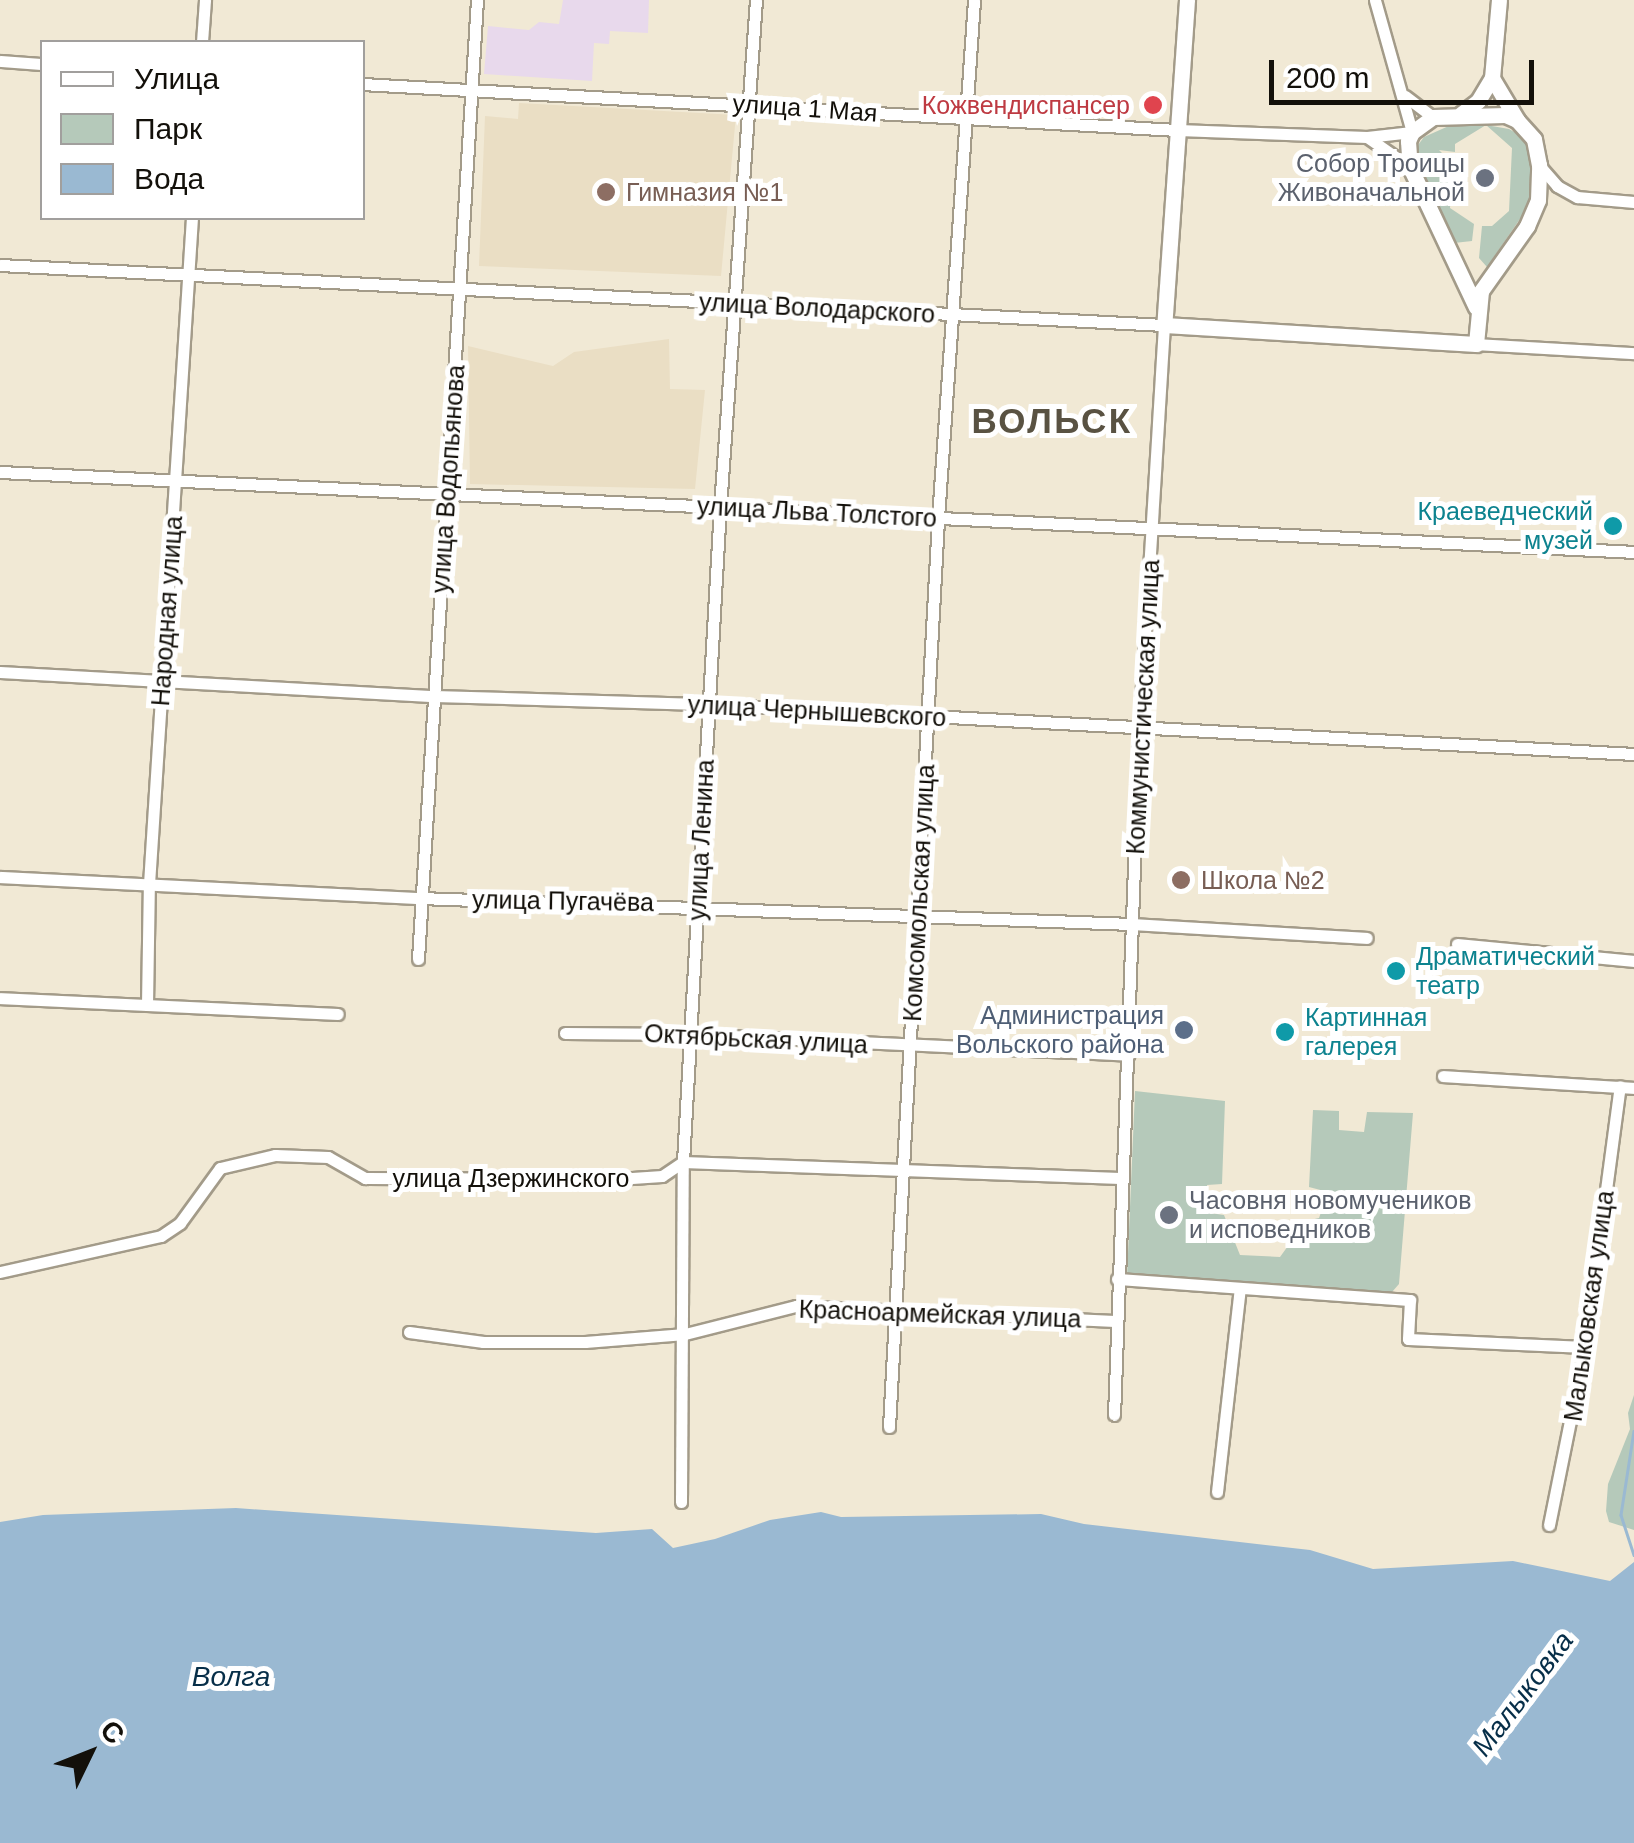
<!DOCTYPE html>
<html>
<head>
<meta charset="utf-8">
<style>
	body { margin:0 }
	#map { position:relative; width:1634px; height:1843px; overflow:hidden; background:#f1e9d5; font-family:Helvetica,sans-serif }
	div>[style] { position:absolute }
	.built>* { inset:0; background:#eadec4 }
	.industrial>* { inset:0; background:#e8d9ec }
	.green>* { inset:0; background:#b5c9ba }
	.water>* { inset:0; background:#9ab9d2 }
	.stream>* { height:2.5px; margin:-1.25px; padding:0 1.25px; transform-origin:1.25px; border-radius:1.25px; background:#9ab9d2 }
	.roads { filter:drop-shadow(2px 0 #a39b89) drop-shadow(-2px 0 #a39b89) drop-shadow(0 2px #a39b89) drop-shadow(0 -2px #a39b89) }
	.minor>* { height:11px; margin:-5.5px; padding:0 5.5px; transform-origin:5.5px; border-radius:5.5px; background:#fff }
	.major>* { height:15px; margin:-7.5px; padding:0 7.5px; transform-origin:7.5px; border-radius:7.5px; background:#fff }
	.dots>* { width:28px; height:28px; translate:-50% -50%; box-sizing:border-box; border:5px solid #fff; border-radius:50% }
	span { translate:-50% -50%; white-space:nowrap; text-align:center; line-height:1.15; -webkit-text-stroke:10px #fff; paint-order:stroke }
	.health-label { font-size:25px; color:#be3a42 }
	.right { translate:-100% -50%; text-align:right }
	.street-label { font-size:25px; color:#13100a }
	.worship-label { font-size:25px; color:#5b616d }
	.left { translate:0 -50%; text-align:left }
	.education-label { font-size:25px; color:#785e54 }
	.culture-label { font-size:25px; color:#0d838f }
	.service-label { font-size:25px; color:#4e5e75 }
	.water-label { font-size:28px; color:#062e48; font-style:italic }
	.district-label { font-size:35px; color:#595242; font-weight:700; letter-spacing:2.5px }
	.legend { position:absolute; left:40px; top:40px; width:325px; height:180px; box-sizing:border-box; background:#fff; border:2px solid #a19f9d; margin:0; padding:12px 18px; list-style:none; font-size:30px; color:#13100a }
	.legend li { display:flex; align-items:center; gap:20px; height:50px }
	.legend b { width:50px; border:2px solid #a19f9d }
	.north { position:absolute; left:40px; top:1703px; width:100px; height:100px; -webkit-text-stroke:8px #fff; paint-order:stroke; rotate:47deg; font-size:28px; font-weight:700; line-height:40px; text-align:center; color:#13100a }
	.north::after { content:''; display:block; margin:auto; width:35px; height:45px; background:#13100a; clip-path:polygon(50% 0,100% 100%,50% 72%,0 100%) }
	.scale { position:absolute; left:1269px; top:60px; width:265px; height:45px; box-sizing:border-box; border:5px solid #13100a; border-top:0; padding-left:12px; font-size:30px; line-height:35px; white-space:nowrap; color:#13100a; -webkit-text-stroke:8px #fff; paint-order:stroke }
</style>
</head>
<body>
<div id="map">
	<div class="built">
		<div style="clip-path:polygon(519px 103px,736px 115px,721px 276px,479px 266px,485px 116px,518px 119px)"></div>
		<div style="clip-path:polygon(669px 339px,670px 389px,705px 390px,695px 489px,470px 484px,468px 346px,553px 366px,574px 352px)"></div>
	</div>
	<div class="industrial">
		<div style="clip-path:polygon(563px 0,649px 0,648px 33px,610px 31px,609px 44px,594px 43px,592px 81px,484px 74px,488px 26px,529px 30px,539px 22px,559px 24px)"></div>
	</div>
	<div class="green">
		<div style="clip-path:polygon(1451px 125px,1486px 125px,1509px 129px,1523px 137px,1531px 153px,1529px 206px,1487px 267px,1479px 258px,1482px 226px,1492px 226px,1509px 211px,1512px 148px,1486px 125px,1455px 144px,1455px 152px,1439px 150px,1446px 157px,1454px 156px,1450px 208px,1474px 224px,1472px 241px,1454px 243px,1417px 159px,1418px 145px,1424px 137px)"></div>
		<div style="clip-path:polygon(1135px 1091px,1225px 1101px,1222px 1184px,1207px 1185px,1210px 1213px,1224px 1215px,1240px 1255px,1280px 1257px,1306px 1221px,1319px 1218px,1328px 1192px,1309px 1187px,1313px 1110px,1339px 1111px,1339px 1130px,1364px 1132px,1367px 1112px,1413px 1113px,1399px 1284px,1392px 1292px,1127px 1277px)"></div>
		<div style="clip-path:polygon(1634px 1395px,1634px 1530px,1609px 1522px,1606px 1511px,1608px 1484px,1630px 1429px,1628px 1413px)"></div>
	</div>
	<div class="water">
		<div style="clip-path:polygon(236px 1508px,596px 1533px,652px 1529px,673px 1548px,715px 1539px,770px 1520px,821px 1512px,841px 1517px,1041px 1514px,1084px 1524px,1310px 1550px,1373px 1569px,1513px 1561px,1610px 1581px,1634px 1562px,1634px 1843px,0 1843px,0 1522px,43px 1515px)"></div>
	</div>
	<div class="stream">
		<div style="left:1634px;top:1431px;width:85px;rotate:98.8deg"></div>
		<div style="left:1621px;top:1515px;width:42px;rotate:72deg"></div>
	</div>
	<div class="roads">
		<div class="minor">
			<div style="left:202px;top:42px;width:42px;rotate:-85.9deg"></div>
			<div style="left:0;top:61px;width:42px;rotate:4.1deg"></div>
			<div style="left:362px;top:84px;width:817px;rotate:3.23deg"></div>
			<div style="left:1178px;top:130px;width:189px;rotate:2.1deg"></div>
			<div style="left:1367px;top:137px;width:45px;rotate:-6.3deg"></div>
			<div style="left:1412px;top:132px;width:137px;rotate:-105.7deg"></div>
			<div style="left:1405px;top:96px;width:35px;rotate:37deg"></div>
			<div style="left:1367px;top:137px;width:52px;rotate:34.9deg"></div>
			<div style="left:1539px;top:165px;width:28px;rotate:49deg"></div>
			<div style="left:1557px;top:186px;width:23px;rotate:29deg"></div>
			<div style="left:1577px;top:197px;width:57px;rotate:5deg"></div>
			<div style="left:0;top:265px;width:1166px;rotate:2.95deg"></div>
			<div style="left:1164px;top:325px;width:404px;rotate:93.5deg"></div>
			<div style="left:1139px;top:728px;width:687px;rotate:92.08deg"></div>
			<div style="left:1476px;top:344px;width:158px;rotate:3.3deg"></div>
			<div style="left:0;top:472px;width:1636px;rotate:2.8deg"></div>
			<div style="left:0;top:672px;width:435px;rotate:3.2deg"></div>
			<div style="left:434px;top:696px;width:274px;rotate:1.7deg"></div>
			<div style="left:708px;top:704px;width:927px;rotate:3.09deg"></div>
			<div style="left:0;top:877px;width:421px;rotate:2.9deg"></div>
			<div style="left:420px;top:898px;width:713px;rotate:2.09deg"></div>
			<div style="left:1133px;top:924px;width:234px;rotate:3.4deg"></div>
			<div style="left:1457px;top:944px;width:178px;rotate:5.5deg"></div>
			<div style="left:418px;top:959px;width:961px;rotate:-86.48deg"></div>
			<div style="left:0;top:998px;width:338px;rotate:2.7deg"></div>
			<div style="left:147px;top:1005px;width:121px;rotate:-89.1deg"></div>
			<div style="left:149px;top:884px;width:667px;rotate:-86.31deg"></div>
			<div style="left:565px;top:1033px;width:125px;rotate:0.5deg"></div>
			<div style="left:690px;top:1034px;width:439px;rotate:2.7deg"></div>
			<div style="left:1443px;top:1076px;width:191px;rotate:3.6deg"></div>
			<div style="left:0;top:1272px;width:165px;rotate:-12.6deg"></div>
			<div style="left:161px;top:1236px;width:23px;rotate:-34deg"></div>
			<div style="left:180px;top:1223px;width:68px;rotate:-54deg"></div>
			<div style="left:220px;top:1168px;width:57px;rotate:-13.3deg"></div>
			<div style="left:275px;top:1155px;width:53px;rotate:2.2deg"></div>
			<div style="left:328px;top:1157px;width:43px;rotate:29.6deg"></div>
			<div style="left:365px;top:1178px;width:252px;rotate:0.2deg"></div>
			<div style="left:617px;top:1179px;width:45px;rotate:-3.8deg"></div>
			<div style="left:662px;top:1176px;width:25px;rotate:-34deg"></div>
			<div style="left:683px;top:1162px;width:437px;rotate:2.1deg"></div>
			<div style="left:1117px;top:1279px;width:294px;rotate:4.1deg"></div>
			<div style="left:1410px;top:1300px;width:39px;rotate:93deg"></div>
			<div style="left:1408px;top:1339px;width:177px;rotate:2.6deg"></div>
			<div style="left:409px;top:1332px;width:75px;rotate:7.7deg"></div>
			<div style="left:483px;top:1342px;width:102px"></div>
			<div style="left:585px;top:1342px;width:100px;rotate:-4.6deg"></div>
			<div style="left:685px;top:1334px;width:114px;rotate:-14.2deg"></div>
			<div style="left:796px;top:1306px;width:319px;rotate:2.7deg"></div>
			<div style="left:889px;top:1427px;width:910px;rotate:-86.91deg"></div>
			<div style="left:938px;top:518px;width:519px;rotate:-86.02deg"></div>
			<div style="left:1217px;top:1492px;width:205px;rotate:-83.6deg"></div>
			<div style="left:681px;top:1502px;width:340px;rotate:-89.7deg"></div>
			<div style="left:683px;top:1162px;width:656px;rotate:-86.77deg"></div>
			<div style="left:720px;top:507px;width:508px;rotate:-85.94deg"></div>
			<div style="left:1549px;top:1525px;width:182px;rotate:-78.6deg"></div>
			<div style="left:1585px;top:1347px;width:263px;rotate:-82.4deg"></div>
		</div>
		<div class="major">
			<div style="left:1187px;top:0;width:326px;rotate:94deg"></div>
			<div style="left:1164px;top:325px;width:313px;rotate:3.5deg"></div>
			<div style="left:1476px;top:344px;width:53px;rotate:-84.6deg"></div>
			<div style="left:1481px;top:291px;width:80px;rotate:-54.7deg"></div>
			<div style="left:1527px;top:226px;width:28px;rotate:-67deg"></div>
			<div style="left:1538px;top:200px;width:35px;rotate:-88deg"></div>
			<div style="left:1539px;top:165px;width:26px;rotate:-101deg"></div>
			<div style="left:1534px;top:139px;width:25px;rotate:-132deg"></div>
			<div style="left:1517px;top:120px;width:13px;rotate:-157deg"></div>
			<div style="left:1505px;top:115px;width:72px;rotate:178.4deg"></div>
			<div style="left:1433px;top:117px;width:26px;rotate:144deg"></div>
			<div style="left:1412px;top:132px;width:10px;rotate:114deg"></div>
			<div style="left:1408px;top:141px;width:26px;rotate:86deg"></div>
			<div style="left:1410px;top:167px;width:155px;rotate:64.8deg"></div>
			<div style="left:1492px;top:78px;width:49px;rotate:59.2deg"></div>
			<div style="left:1461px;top:114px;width:21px;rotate:-37deg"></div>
			<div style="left:1478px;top:101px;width:27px;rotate:-59deg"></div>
			<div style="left:1492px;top:78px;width:78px;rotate:-84.9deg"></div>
		</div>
	</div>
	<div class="dots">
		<div style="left:1153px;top:105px;background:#e0444e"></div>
		<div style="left:1485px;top:178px;background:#6b7280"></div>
		<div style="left:606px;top:192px;background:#8d6e63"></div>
		<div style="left:1613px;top:526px;background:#0f9aa8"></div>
		<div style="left:1181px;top:880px;background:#8d6e63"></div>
		<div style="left:1396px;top:971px;background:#0f9aa8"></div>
		<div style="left:1184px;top:1030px;background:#5c6f8a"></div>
		<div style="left:1285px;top:1032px;background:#0f9aa8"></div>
		<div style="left:1169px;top:1215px;background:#6b7280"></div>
	</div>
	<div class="health-label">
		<span class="right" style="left:1130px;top:105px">Кожвендиспансер</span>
	</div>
	<div class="street-label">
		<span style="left:805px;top:108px;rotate:4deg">улица 1 Мая</span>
		<span style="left:817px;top:308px;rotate:3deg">улица Володарского</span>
		<span style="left:448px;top:479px;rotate:-86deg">улица Водопьянова</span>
		<span style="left:817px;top:512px;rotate:3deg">улица Льва Толстого</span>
		<span style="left:167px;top:611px;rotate:-86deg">Народная улица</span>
		<span style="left:1143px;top:707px;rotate:-87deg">Коммунистическая улица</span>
		<span style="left:817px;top:711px;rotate:3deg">улица Чернышевского</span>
		<span style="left:701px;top:840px;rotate:-87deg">улица Ленина</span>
		<span style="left:919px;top:893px;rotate:-87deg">Комсомольская улица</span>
		<span style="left:563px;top:901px;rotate:1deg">улица Пугачёва</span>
		<span style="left:756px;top:1039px;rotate:3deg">Октябрьская улица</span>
		<span style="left:511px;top:1178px">улица Дзержинского</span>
		<span style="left:1589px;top:1306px;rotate:-82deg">Малыковская улица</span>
		<span style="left:940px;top:1314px;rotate:2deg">Красноармейская улица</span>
	</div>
	<div class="worship-label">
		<span class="right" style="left:1465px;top:178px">Собор Троицы<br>Живоначальной</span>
		<span class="left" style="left:1189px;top:1215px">Часовня новомучеников<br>и исповедников</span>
	</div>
	<div class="education-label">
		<span class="left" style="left:626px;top:192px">Гимназия №1</span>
		<span class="left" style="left:1201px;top:880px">Школа №2</span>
	</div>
	<div class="culture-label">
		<span class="right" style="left:1593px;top:526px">Краеведческий<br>музей</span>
		<span class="left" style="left:1416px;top:971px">Драматический<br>театр</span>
		<span class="left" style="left:1305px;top:1032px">Картинная<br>галерея</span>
	</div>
	<div class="service-label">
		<span class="right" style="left:1164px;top:1030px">Администрация<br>Вольского района</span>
	</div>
	<div class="water-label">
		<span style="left:231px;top:1677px">Волга</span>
		<span style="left:1523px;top:1694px;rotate:-53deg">Малыковка</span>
	</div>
	<div class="district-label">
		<span style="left:1052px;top:421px">ВОЛЬСК</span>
	</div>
	<ul class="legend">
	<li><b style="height:12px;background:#fff"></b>Улица</li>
	<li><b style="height:28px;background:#b5c9ba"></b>Парк</li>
	<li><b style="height:28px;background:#9ab9d2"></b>Вода</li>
	</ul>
	<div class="north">С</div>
	<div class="scale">200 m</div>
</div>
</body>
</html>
